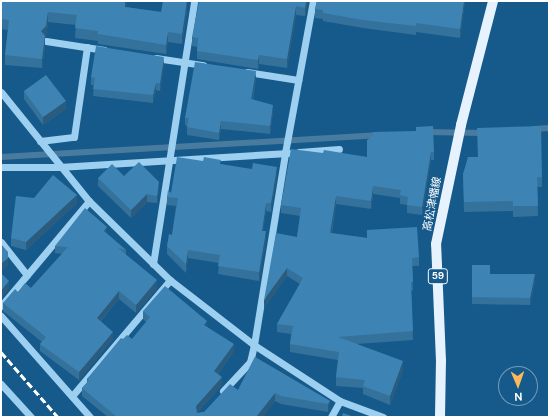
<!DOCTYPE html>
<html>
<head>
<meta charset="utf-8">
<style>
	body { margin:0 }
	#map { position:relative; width:550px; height:418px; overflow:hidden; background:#155a8b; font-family:"DM Sans","Noto Sans JP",sans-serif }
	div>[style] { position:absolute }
	.stream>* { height:5.5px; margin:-2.75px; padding:0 2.75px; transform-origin:2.75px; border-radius:2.75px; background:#497b9f }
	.minor>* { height:7px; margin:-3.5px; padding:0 3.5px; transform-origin:3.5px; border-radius:3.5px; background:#9dcff0 }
	.major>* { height:10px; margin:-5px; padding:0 5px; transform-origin:5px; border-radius:5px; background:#e6f3ff }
	.rail>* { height:3px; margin-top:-1.5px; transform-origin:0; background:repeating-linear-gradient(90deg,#fff 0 7px,transparent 0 10px) }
	.wall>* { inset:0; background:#34729b }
	.shaded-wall>* { inset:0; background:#2b5c7e }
	.building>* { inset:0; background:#3d84b4 }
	span { translate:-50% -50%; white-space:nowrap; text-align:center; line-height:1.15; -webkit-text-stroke:3.5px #155a8b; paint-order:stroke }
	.shield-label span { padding:1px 3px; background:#155a8b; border:1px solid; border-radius:3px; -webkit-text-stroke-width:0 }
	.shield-label { font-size:10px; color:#fff; font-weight:700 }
	.street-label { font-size:11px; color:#fff }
	.frame { position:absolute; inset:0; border:2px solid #fff; pointer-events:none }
	.north { position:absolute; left:498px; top:366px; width:40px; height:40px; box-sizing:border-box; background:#155a8b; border:1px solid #739cb9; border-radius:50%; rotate:178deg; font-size:11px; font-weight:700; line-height:16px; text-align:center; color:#fff }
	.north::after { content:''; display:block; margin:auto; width:14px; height:18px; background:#ffb85c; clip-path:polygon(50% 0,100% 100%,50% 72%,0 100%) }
</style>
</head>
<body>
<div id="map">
	<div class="stream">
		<div style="left:534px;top:129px;width:15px;rotate:-4deg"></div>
		<div style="left:426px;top:132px;width:58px;rotate:1deg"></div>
		<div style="left:1px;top:157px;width:380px;rotate:-3.3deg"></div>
	</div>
	<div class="minor">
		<div style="left:46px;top:41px;width:59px;rotate:8.8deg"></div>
		<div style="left:156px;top:58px;width:48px;rotate:8.5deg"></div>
		<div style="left:247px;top:72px;width:52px;rotate:8.9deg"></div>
		<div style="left:1px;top:92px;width:140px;rotate:51.1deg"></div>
		<div style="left:89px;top:201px;width:113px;rotate:44.3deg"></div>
		<div style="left:170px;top:280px;width:106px;rotate:37.7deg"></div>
		<div style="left:254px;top:345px;width:103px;rotate:33.1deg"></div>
		<div style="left:340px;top:401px;width:46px;rotate:20.4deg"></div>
		<div style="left:40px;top:141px;width:34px;rotate:-7deg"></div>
		<div style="left:74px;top:137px;width:91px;rotate:-81.8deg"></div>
		<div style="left:299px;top:152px;width:40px;rotate:-4.3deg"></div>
		<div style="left:1px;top:167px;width:58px"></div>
		<div style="left:59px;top:167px;width:230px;rotate:-3.5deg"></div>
		<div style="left:1px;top:242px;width:42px;rotate:51.8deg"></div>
		<div style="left:153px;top:264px;width:266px;rotate:-81.1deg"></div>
		<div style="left:1px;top:306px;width:137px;rotate:-50deg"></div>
		<div style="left:1px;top:316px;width:135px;rotate:48.6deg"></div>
		<div style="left:1px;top:384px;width:45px;rotate:47.7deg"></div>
		<div style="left:223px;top:391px;width:40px;rotate:-47deg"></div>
		<div style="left:250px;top:362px;width:17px;rotate:-77deg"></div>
		<div style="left:254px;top:345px;width:194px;rotate:-80.8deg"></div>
		<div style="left:285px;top:153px;width:155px;rotate:-79.6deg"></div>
		<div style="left:72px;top:396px;width:152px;rotate:-49.8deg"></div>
		<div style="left:331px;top:417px;width:18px;rotate:-61deg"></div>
	</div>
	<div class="major">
		<div style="left:440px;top:417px;width:56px;rotate:-89deg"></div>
		<div style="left:441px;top:361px;width:117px;rotate:-92.4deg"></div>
		<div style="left:436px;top:244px;width:122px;rotate:-78.1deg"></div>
		<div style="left:461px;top:125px;width:128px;rotate:-75.5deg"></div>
	</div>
	<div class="rail">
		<div style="left:1px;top:352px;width:86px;rotate:48.8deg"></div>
	</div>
	<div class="wall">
		<div style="clip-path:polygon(1px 1px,127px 1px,126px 7px,161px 12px,187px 11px,182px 44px,168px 42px,166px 54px,98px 44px,98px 41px,75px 38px,76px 25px,48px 22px,46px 36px,45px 37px,45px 46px,42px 68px,5px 65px,5px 55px,8px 30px,1px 29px)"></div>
		<div style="clip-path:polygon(308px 1px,305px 16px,296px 15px,287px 68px,259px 64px,258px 69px,197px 59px,197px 47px,192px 46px,192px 37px)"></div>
		<div style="clip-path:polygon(317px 1px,465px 1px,460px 38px,416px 32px,416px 35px,363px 28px,323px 21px,323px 19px,315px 18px,315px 9px)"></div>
		<div style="clip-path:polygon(164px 64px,160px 91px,156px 90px,153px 103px,93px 96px,94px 85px,91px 85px,91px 77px)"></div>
		<div style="clip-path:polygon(256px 79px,253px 99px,273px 112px,270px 134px,221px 129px,219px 140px,187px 135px,187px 126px,185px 125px,185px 118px)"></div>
		<div style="clip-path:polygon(24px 91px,66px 109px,43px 125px,24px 99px)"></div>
		<div style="clip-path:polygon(434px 152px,434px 160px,431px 160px,422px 215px,407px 213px,407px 205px,400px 204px,400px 198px,373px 194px,371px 209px,336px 204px,332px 233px,367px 238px,367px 230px,419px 257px,419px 266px,412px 266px,413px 290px,411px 291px,413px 340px,356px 344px,403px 370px,390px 405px,363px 394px,363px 388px,336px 386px,336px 377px,338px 360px,290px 352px,290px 344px,291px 334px,277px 332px,277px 324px,300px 284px,287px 276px,264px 308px,297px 237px,300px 216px,281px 213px,281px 205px,323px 153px,367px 157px)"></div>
		<div style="clip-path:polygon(221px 164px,277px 175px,271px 212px,266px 211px,263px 231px,266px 240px,259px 281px,218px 274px,219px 263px,188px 258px,186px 273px,167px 254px,167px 246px,172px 235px,176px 206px,167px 205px,167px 197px,171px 193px)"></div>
		<div style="clip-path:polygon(463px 174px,542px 177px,542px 187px,537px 187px,538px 216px,513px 217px,513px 211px,464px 212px)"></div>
		<div style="clip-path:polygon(124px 176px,159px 190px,157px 203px,147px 202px,131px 218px,98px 186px,98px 178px)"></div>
		<div style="clip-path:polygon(77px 203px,26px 250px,11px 246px,11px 238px)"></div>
		<div style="clip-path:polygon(107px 234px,126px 250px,126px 255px,157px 288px,136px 313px,119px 299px,101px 321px,113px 339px,79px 380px,40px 351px,40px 344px,42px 342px,3px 311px,3px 303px,18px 292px,31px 288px,62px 254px,55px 253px,55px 246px)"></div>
		<div style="clip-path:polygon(472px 265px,490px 274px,535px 281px,530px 305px,472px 304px)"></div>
		<div style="clip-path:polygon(143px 311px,207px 328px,234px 351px,218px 374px,222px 385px,197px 413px,204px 412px,238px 390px,255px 357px,330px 401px,330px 408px,328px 412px,281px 404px,275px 401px,262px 417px,108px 417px,82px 396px,82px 388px,87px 383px,87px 379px,123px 339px,132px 339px,146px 322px,143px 319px)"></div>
	</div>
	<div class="shaded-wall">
		<div style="clip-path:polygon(125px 1px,127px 1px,125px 16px)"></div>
		<div style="clip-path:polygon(187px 1px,187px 11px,182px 44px,182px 34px)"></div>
		<div style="clip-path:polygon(306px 1px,308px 1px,305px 16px,305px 8px)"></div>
		<div style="clip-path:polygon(464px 1px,465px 1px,460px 38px,460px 29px)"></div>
		<div style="clip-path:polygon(296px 6px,296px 15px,287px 68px,287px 59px)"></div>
		<div style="clip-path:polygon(48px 12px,48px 22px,46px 36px,45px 37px,45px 46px,42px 68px,41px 31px)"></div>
		<div style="clip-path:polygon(168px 32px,168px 42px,166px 54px,166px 45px)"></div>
		<div style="clip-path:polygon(259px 55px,259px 64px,258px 69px,258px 60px)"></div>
		<div style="clip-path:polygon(164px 57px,164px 64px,160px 91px,160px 83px)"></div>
		<div style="clip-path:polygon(256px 71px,256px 79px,251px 106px,251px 99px)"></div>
		<div style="clip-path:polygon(156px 83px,156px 90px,153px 103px,153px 95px)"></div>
		<div style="clip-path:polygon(66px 101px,66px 109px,43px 125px,43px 117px)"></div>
		<div style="clip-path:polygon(273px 105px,273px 112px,270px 134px,270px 126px)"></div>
		<div style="clip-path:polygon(221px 121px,221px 129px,219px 140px,219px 133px)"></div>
		<div style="clip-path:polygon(431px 152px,431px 160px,422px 215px,422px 207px)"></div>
		<div style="clip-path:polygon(277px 167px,277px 175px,271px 212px,271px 203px)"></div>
		<div style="clip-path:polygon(159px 182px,159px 190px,157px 203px,157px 196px)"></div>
		<div style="clip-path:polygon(373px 186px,373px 194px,371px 209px,371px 201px)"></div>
		<div style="clip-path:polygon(147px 194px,147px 202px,131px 218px,131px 210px)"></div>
		<div style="clip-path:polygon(77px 195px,77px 203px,26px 250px,26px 242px)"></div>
		<div style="clip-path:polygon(336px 196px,336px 204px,330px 241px,330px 233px)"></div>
		<div style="clip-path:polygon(266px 203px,266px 211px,262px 239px,262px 231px)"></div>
		<div style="clip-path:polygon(107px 227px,107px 235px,104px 231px)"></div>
		<div style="clip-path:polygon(266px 231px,266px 240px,259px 281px,259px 272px)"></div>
		<div style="clip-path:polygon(188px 250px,188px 258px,186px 273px,186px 264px)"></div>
		<div style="clip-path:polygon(8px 258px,8px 266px,1px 272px,1px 264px)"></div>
		<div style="clip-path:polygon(287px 268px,287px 276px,264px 308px,264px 300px)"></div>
		<div style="clip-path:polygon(535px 274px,535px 281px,530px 305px,530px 298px)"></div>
		<div style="clip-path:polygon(157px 280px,157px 288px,136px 313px,136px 305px)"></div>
		<div style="clip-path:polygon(9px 281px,9px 289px,1px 299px,1px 291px)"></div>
		<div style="clip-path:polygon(119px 291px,119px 299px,97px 325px,97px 318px)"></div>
		<div style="clip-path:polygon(207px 321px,207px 329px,204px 325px)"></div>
		<div style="clip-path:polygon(113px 332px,113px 339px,79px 380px,79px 372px)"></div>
		<div style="clip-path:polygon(234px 344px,234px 351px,214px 379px,214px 371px)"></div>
		<div style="clip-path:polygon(403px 361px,403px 370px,390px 405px,390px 396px)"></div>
		<div style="clip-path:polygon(222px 377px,222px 385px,196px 414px,196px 406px)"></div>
		<div style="clip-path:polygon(275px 393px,275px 401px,262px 417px,256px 417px)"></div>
		<div style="clip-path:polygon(330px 401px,330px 408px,328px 412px,328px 404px)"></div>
	</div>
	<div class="building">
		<div style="clip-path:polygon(1px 1px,125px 1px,125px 7px,161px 12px,163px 1px,187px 1px,182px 34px,168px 32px,166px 45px,98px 34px,98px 31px,75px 28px,77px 15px,48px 12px,46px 26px,41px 31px,45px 36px,42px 59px,5px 55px,9px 20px,1px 19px)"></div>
		<div style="clip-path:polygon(199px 1px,306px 1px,305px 8px,296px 6px,287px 59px,259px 55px,258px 60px,197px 51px,198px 38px,192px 37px)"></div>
		<div style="clip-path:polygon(317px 1px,464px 1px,460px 29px,416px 23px,416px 26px,363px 20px,323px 13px,323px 10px,315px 9px)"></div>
		<div style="clip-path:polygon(96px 46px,164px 57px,160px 83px,156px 83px,153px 95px,93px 89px,95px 78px,91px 77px)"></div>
		<div style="clip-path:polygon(195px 62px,256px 71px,251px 99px,273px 105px,270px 126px,221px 121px,219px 133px,187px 127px,189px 118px,185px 118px)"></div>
		<div style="clip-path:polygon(46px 75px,66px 101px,43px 117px,24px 91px)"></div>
		<div style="clip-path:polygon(433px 126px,434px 152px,431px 152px,422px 207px,407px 205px,408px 197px,400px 195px,401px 190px,373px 186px,371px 201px,336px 196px,330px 233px,367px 238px,367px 230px,417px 227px,419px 257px,412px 258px,413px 282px,411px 282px,413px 331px,338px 337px,403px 361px,390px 396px,363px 386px,365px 380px,336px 377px,339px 352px,290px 344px,293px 326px,277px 324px,303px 278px,287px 268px,264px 300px,276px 233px,297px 237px,301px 208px,281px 205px,291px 149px,323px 153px,324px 150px,367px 157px,367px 140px,373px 136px,373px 132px,416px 131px,416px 127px)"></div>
		<div style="clip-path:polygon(541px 126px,542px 177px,537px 177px,538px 206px,513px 206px,513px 201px,464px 202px,463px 174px,468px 157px,478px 157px,477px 128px)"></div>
		<div style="clip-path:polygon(177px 157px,203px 161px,204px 157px,221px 160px,220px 164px,252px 169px,253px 163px,277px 167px,271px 203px,266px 203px,262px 231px,266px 231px,259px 272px,218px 266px,220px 255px,188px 250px,186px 264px,167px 246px,169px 234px,172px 235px,178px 198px,167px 197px,168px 190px,171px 193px)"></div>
		<div style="clip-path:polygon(139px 162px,159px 182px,157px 196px,147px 194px,131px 210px,98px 178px,112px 164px,124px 176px)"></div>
		<div style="clip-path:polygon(53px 175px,77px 195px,26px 242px,11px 238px,16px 196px,34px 198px)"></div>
		<div style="clip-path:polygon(85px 208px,107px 227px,104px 231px,126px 250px,118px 248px,157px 280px,136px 305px,119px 291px,97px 318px,113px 332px,79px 372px,40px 344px,46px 337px,3px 303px,15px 289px,18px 292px,25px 283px,31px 288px,68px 247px,55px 246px)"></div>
		<div style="clip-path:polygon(1px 244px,8px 252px,8px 258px,1px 264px)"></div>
		<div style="clip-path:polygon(472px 265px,490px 265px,490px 274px,535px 274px,530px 298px,472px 297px)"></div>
		<div style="clip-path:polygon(1px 273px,9px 281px,1px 291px)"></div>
		<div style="clip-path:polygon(165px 286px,207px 321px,204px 325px,234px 344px,214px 371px,222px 377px,196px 406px,197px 413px,204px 412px,230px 384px,238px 390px,255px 357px,330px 401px,328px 404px,281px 396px,275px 393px,256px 417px,117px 417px,82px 388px,89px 380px,87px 379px,121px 338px,123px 339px,127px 335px,132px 339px,150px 317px,143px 311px)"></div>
		<div style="clip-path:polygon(343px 413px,354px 417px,342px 417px)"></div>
	</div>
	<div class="shield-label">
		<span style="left:438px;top:276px">59</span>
	</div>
	<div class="street-label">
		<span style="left:432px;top:204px;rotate:-79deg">高松津幡線</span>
	</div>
	<div class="frame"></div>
	<div class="north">N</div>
</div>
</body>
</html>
